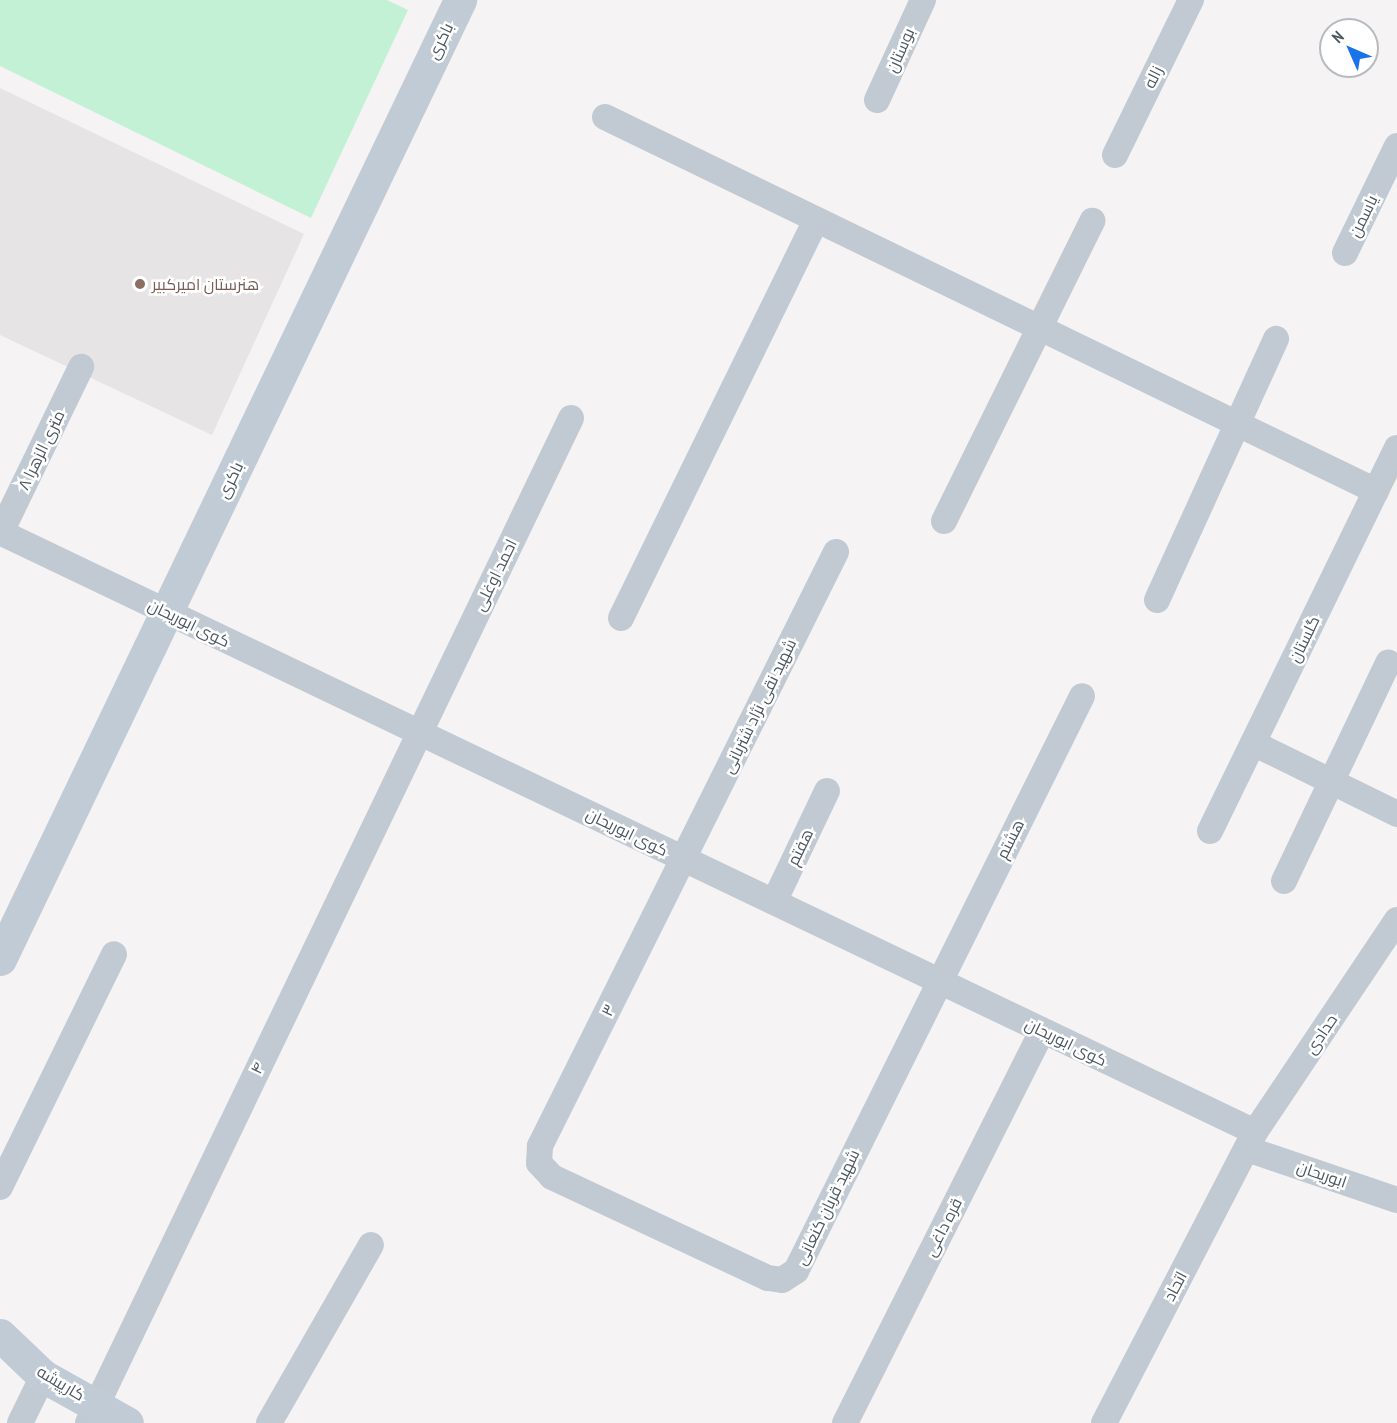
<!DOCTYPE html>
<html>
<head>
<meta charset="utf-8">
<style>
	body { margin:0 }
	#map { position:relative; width:1397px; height:1423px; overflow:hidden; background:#f5f3f3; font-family:"PT Sans Narrow",Cairo,sans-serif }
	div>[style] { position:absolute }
	.education>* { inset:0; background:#e6e4e5 }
	.green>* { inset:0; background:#c3f1d5 }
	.street>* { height:26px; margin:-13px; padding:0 13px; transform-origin:13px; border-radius:13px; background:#c1cad2 }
	.secondary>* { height:33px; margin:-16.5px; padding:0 16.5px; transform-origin:16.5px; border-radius:16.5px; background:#c1cbd6 }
	.dots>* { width:16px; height:16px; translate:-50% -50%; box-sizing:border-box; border:3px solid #fff; border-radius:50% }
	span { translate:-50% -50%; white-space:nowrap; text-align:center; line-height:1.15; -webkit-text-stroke:5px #fff; paint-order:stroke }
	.street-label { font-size:16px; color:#4a5661 }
	.education-label { font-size:16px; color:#785e54 }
	.left { translate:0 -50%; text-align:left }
	.north { position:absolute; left:1319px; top:18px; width:60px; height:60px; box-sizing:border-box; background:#fff; border:2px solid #b7bbc0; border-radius:50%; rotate:315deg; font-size:16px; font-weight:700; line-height:24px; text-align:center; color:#4a5661 }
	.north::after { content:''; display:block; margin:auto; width:21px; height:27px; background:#1a73e8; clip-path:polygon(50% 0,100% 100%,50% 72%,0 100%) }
</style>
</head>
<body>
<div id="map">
	<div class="education">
		<div style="clip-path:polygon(0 88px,304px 234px,212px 435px,0 335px)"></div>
	</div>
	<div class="green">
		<div style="clip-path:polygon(0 0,387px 0,408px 10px,311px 218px,0 66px)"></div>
	</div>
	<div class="street">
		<div style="left:877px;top:100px;width:110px;rotate:-65.3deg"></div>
		<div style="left:605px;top:117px;width:857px;rotate:25.88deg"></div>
		<div style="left:1115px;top:155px;width:173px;rotate:-63.9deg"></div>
		<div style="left:1345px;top:253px;width:119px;rotate:-64.1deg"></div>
		<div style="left:944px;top:521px;width:335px;rotate:-63.7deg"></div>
		<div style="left:0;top:532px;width:1391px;rotate:25.55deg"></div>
		<div style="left:0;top:534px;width:186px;rotate:-64.1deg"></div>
		<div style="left:836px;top:552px;width:664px;rotate:116.49deg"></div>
		<div style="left:540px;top:1146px;width:17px;rotate:93deg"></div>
		<div style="left:539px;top:1163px;width:19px;rotate:47deg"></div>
		<div style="left:552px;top:1177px;width:238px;rotate:25.1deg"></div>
		<div style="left:768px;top:1278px;width:14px;rotate:8deg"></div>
		<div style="left:782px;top:1280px;width:17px;rotate:-33deg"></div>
		<div style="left:796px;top:1271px;width:642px;rotate:-63.55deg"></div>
		<div style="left:1157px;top:600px;width:287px;rotate:-65.5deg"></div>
		<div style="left:621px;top:618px;width:443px;rotate:-63.9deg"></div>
		<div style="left:1253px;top:743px;width:161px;rotate:26.2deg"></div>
		<div style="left:1210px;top:831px;width:426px;rotate:-64deg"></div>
		<div style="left:1284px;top:881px;width:242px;rotate:-64.5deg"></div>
		<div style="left:774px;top:902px;width:123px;rotate:-64.5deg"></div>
		<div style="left:1247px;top:1149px;width:158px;rotate:18.8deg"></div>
		<div style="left:0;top:1187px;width:259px;rotate:-63.9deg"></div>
		<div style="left:20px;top:1423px;width:52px;rotate:-63.9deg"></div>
		<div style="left:88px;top:1423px;width:1115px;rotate:-64.33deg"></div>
		<div style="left:269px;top:1423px;width:205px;rotate:-60.2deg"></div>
		<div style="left:845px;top:1423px;width:439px;rotate:-63.3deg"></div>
		<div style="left:1104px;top:1423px;width:328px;rotate:-62.6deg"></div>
		<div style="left:1255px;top:1132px;width:255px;rotate:-56.2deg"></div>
	</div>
	<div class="secondary">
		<div style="left:0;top:959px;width:1064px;rotate:-64.37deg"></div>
		<div style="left:0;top:1335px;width:59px;rotate:43.6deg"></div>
		<div style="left:43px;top:1376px;width:96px;rotate:29.2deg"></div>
	</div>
	<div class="dots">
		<div style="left:140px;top:284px;background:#8d6e63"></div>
	</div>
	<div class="street-label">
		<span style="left:440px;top:41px;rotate:-64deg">باکری</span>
		<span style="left:900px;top:50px;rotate:-66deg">بوستان</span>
		<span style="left:1153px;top:77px;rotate:-64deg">زاله</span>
		<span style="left:1363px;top:216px;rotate:-64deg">یاسمن</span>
		<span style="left:41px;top:450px;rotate:-64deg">۸ متری الزهرا</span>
		<span style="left:230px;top:480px;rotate:-64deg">باکری</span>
		<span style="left:495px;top:575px;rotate:-64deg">احمد اوغلی</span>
		<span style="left:189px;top:623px;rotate:26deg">کوی ابوریحان</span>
		<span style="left:1304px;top:639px;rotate:-64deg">گلستان</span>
		<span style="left:759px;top:706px;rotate:-64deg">شهید نقی نژاد شتربانی</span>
		<span style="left:627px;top:832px;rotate:26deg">کوی ابوریحان</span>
		<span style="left:1010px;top:839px;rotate:-63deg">هشتم</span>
		<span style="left:800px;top:847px;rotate:-64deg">هفتم</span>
		<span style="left:608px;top:1010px;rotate:-64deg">۳</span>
		<span style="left:1321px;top:1034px;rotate:-56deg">حدادی</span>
		<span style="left:1066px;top:1042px;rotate:26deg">کوی ابوریحان</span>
		<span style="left:257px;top:1068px;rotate:-64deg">۴</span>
		<span style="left:1322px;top:1174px;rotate:19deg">ابوریحان</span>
		<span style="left:827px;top:1207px;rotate:-64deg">شهید قربان کنعانی</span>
		<span style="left:943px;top:1227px;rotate:-63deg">قره داغی</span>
		<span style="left:1175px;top:1286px;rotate:-62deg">اتحاد</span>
		<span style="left:61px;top:1383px;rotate:31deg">کارپیشه</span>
	</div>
	<div class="education-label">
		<span class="left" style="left:152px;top:284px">هنرستان امیرکبیر</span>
	</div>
	<div class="north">N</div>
</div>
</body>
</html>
